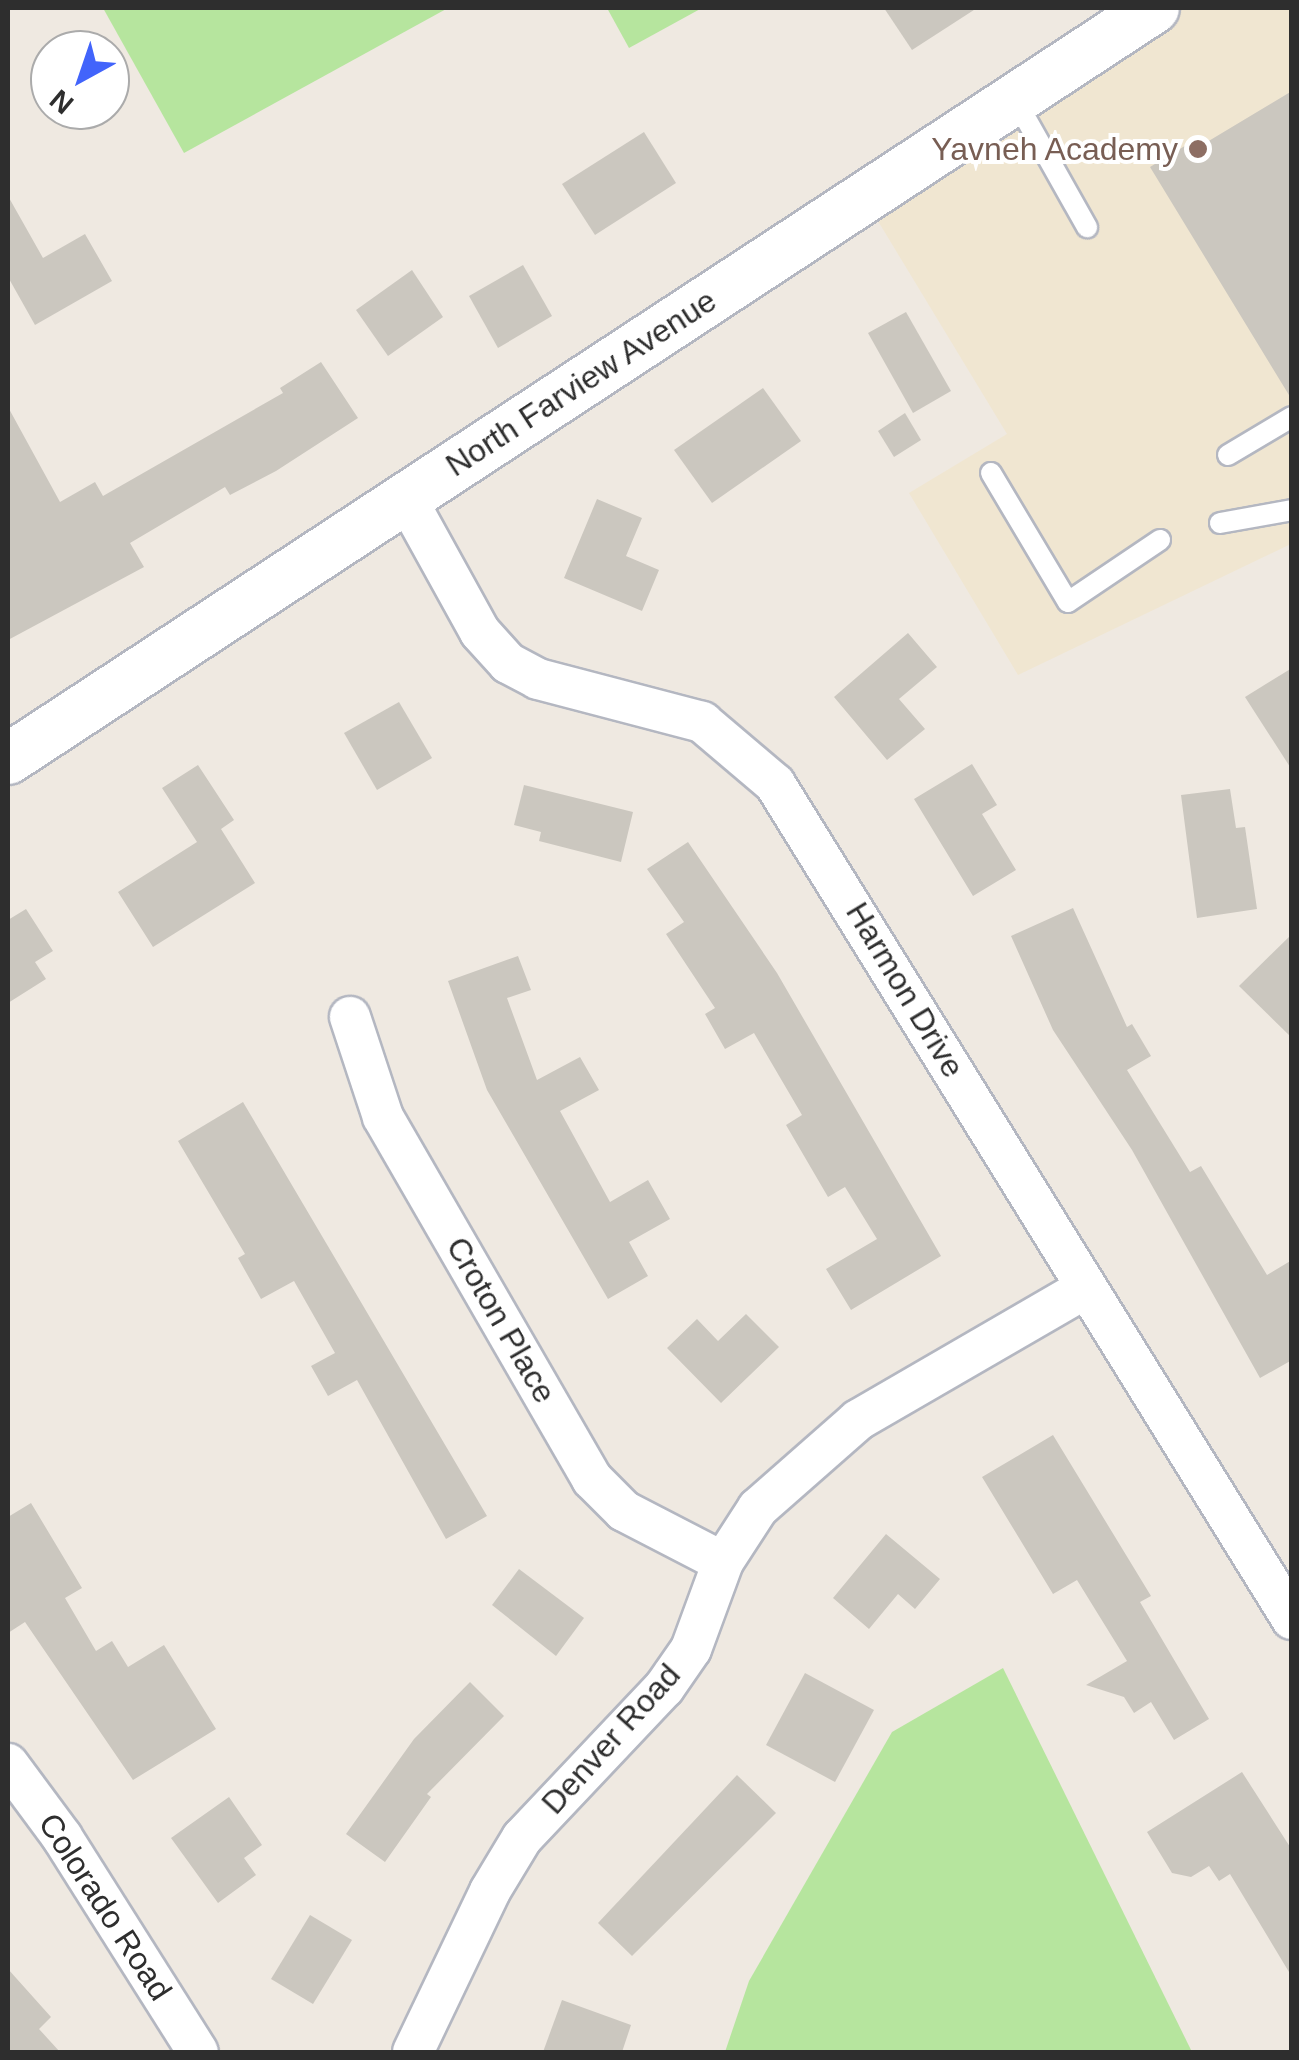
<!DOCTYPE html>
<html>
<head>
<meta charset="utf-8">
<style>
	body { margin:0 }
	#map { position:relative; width:1299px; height:2060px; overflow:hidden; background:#efe9e1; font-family:Arial,sans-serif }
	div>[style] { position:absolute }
	.education>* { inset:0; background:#f0e6d1 }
	.green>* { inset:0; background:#b6e59e }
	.building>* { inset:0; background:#cbc7bf }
	.roads { filter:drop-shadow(2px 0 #b4b7c1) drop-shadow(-2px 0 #b4b7c1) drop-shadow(0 2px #b4b7c1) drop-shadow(0 -2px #b4b7c1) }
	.service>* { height:20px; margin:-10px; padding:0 10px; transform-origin:10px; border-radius:10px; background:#fff }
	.minor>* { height:40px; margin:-20px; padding:0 20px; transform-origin:20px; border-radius:20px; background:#fff }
	.tertiary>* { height:50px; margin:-25px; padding:0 25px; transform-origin:25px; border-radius:25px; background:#fff }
	.dots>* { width:28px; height:28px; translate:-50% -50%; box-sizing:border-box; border:5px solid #fff; border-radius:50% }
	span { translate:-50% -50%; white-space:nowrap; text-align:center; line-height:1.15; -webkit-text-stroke:8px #fff; paint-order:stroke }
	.education-label { font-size:32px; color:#785e54 }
	.right { translate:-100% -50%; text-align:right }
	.street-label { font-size:32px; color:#2e2e2e }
	.frame { position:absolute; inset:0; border:10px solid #2e2e2e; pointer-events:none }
	.north { position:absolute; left:30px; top:30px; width:100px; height:100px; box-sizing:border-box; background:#fff; border:2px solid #ababab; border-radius:50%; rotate:220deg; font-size:28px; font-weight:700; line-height:40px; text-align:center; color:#2e2e2e }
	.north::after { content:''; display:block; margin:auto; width:35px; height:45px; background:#4264fb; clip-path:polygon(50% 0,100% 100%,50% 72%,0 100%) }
</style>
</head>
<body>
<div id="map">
	<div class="education">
		<div style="clip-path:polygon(1154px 8px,1291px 8px,1291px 544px,1018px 675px,909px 493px,1007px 434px,864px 198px)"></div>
	</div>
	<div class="green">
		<div style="clip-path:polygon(103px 8px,448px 8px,184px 153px)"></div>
		<div style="clip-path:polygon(607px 8px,702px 8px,629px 48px)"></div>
		<div style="clip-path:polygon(1003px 1668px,1192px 2052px,725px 2052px,749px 1981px,892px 1732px)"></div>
	</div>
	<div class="building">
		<div style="clip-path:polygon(884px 8px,977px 8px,912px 50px)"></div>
		<div style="clip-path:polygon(1292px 91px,1292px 400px,1150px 167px,1193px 141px,1197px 148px)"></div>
		<div style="clip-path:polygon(644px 132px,676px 183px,595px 235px,562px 184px)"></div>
		<div style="clip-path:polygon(8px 196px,43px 258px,85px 234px,112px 281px,35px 325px,8px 277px)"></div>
		<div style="clip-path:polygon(523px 265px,552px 316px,498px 348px,469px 296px)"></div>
		<div style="clip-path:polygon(412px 270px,443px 317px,388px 356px,356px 310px)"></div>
		<div style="clip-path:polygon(906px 312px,951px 391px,913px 413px,868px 333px)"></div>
		<div style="clip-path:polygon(321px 362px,358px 418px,276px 471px,230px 495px,225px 487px,130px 543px,144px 567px,8px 640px,8px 407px,60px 502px,95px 482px,103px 496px,283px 393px,280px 388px)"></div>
		<div style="clip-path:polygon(763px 388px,801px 441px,712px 503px,674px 450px)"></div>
		<div style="clip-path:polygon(905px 413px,921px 440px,894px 457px,878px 431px)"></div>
		<div style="clip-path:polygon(597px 499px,642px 518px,626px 556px,659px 570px,642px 611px,564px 578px)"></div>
		<div style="clip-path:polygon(908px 633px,937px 667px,899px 699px,925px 729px,887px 760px,834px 697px)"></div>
		<div style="clip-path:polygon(1292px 668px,1292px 770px,1245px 697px)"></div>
		<div style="clip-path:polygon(399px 702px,432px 758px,377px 790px,344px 733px)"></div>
		<div style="clip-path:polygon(972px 764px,997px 805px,982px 814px,1016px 870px,973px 896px,914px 799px)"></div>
		<div style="clip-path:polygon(198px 765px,234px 820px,221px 829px,255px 883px,153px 947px,118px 892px,197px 842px,162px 788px)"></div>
		<div style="clip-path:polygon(524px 785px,633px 812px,621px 862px,539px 841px,541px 832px,514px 825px)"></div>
		<div style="clip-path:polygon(1230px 789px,1236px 828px,1245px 827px,1257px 909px,1197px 918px,1181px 795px)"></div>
		<div style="clip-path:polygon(688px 842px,777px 973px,941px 1256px,851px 1310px,826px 1269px,877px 1239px,845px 1187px,828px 1197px,786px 1125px,802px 1115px,754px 1033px,725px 1049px,705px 1014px,715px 1008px,666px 934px,684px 922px,647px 869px)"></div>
		<div style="clip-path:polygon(1073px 908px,1127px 1027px,1132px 1024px,1151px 1056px,1127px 1070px,1190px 1172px,1201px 1166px,1267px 1275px,1292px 1260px,1292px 1360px,1260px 1378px,1132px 1150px,1053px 1030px,1011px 936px)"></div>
		<div style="clip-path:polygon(26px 909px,53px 951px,35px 962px,46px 979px,8px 1003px,8px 920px)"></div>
		<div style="clip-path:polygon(1292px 934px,1292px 1038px,1239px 986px)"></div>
		<div style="clip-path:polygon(518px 956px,531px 990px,507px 998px,537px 1080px,580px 1057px,599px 1090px,560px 1111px,610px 1202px,648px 1180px,670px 1219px,629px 1242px,648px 1276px,608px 1299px,487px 1090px,448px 981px)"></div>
		<div style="clip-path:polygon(243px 1102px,487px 1516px,446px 1539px,357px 1380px,328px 1396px,311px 1366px,335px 1353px,294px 1281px,261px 1299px,238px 1258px,245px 1254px,178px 1141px)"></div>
		<div style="clip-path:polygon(746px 1314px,779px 1347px,721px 1403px,667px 1348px,697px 1319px,718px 1341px)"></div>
		<div style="clip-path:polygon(1053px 1435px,1151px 1596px,1140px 1602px,1209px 1719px,1174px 1740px,1151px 1702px,1134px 1713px,1124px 1697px,1086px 1685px,1127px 1661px,1077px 1580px,1053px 1594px,982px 1477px)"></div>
		<div style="clip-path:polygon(31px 1503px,82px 1588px,65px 1598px,96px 1651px,112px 1641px,128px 1667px,164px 1645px,216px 1729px,133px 1780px,25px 1622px,8px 1633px,8px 1517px)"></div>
		<div style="clip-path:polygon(886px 1534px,940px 1579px,915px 1609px,898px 1594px,869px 1629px,833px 1598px)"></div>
		<div style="clip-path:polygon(519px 1569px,584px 1618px,556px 1656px,492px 1605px)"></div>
		<div style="clip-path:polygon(805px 1673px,874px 1710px,835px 1782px,766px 1745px)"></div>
		<div style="clip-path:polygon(470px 1682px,504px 1716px,427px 1794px,431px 1797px,385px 1862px,346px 1834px,414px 1739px)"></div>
		<div style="clip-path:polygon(1242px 1772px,1292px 1850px,1292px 1977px,1230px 1874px,1219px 1881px,1209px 1866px,1191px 1877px,1172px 1873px,1147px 1832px)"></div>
		<div style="clip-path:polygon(737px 1775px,776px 1813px,632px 1956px,598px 1923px)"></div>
		<div style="clip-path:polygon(229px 1797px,262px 1845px,244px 1858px,256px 1875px,218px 1903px,171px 1838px)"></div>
		<div style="clip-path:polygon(310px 1915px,352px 1940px,313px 2004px,271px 1979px)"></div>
		<div style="clip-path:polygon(8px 1969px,51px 2017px,39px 2029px,60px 2052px,8px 2052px)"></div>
		<div style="clip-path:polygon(562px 2000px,631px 2025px,622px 2052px,543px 2052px)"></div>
	</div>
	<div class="roads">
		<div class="service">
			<div style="left:1016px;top:101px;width:145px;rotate:60.6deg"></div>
			<div style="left:1228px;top:455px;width:74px;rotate:-30.7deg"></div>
			<div style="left:991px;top:473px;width:150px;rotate:59.2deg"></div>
			<div style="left:1068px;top:602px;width:111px;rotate:-34deg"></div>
			<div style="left:1220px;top:523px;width:73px;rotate:-10.2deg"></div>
		</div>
		<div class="minor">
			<div style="left:406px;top:498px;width:153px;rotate:61.1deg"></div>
			<div style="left:480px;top:632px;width:42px;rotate:47.9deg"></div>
			<div style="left:508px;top:663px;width:34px;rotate:28deg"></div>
			<div style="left:538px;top:679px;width:170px;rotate:14.7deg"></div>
			<div style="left:702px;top:722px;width:96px;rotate:40.3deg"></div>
			<div style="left:775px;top:784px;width:982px;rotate:58.24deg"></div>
			<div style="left:350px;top:1017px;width:105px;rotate:71.7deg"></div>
			<div style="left:383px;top:1117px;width:418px;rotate:60deg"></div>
			<div style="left:592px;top:1479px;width:45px;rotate:45deg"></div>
			<div style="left:624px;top:1511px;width:111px;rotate:27.3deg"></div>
			<div style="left:8px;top:1764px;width:91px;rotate:53.5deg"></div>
			<div style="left:62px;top:1837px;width:254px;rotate:57.7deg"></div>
			<div style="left:413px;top:2052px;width:178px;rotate:-64.4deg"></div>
			<div style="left:490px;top:1891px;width:62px;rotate:-58.9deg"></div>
			<div style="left:522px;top:1838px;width:207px;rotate:-46.6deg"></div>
			<div style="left:664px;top:1688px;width:47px;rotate:-55.3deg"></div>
			<div style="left:691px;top:1649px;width:93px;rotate:-69.8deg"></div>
			<div style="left:723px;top:1562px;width:64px;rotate:-57.1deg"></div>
			<div style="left:758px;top:1508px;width:133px;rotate:-41.3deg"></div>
			<div style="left:858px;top:1420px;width:263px;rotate:-30.1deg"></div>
		</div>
		<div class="tertiary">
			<div style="left:8px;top:759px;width:1370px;rotate:-33.24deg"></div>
		</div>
	</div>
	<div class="dots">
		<div style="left:1198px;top:149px;background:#8d6e63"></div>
	</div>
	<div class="education-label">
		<span class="right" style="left:1178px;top:149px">Yavneh Academy</span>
	</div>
	<div class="street-label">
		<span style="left:581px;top:383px;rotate:-33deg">North Farview Avenue</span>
		<span style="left:905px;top:990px;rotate:59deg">Harmon Drive</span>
		<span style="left:501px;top:1320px;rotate:60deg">Croton Place</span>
		<span style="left:611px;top:1739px;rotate:-48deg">Denver Road</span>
		<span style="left:105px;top:1907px;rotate:57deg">Colorado Road</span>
	</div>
	<div class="frame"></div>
	<div class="north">N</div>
</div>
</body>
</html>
